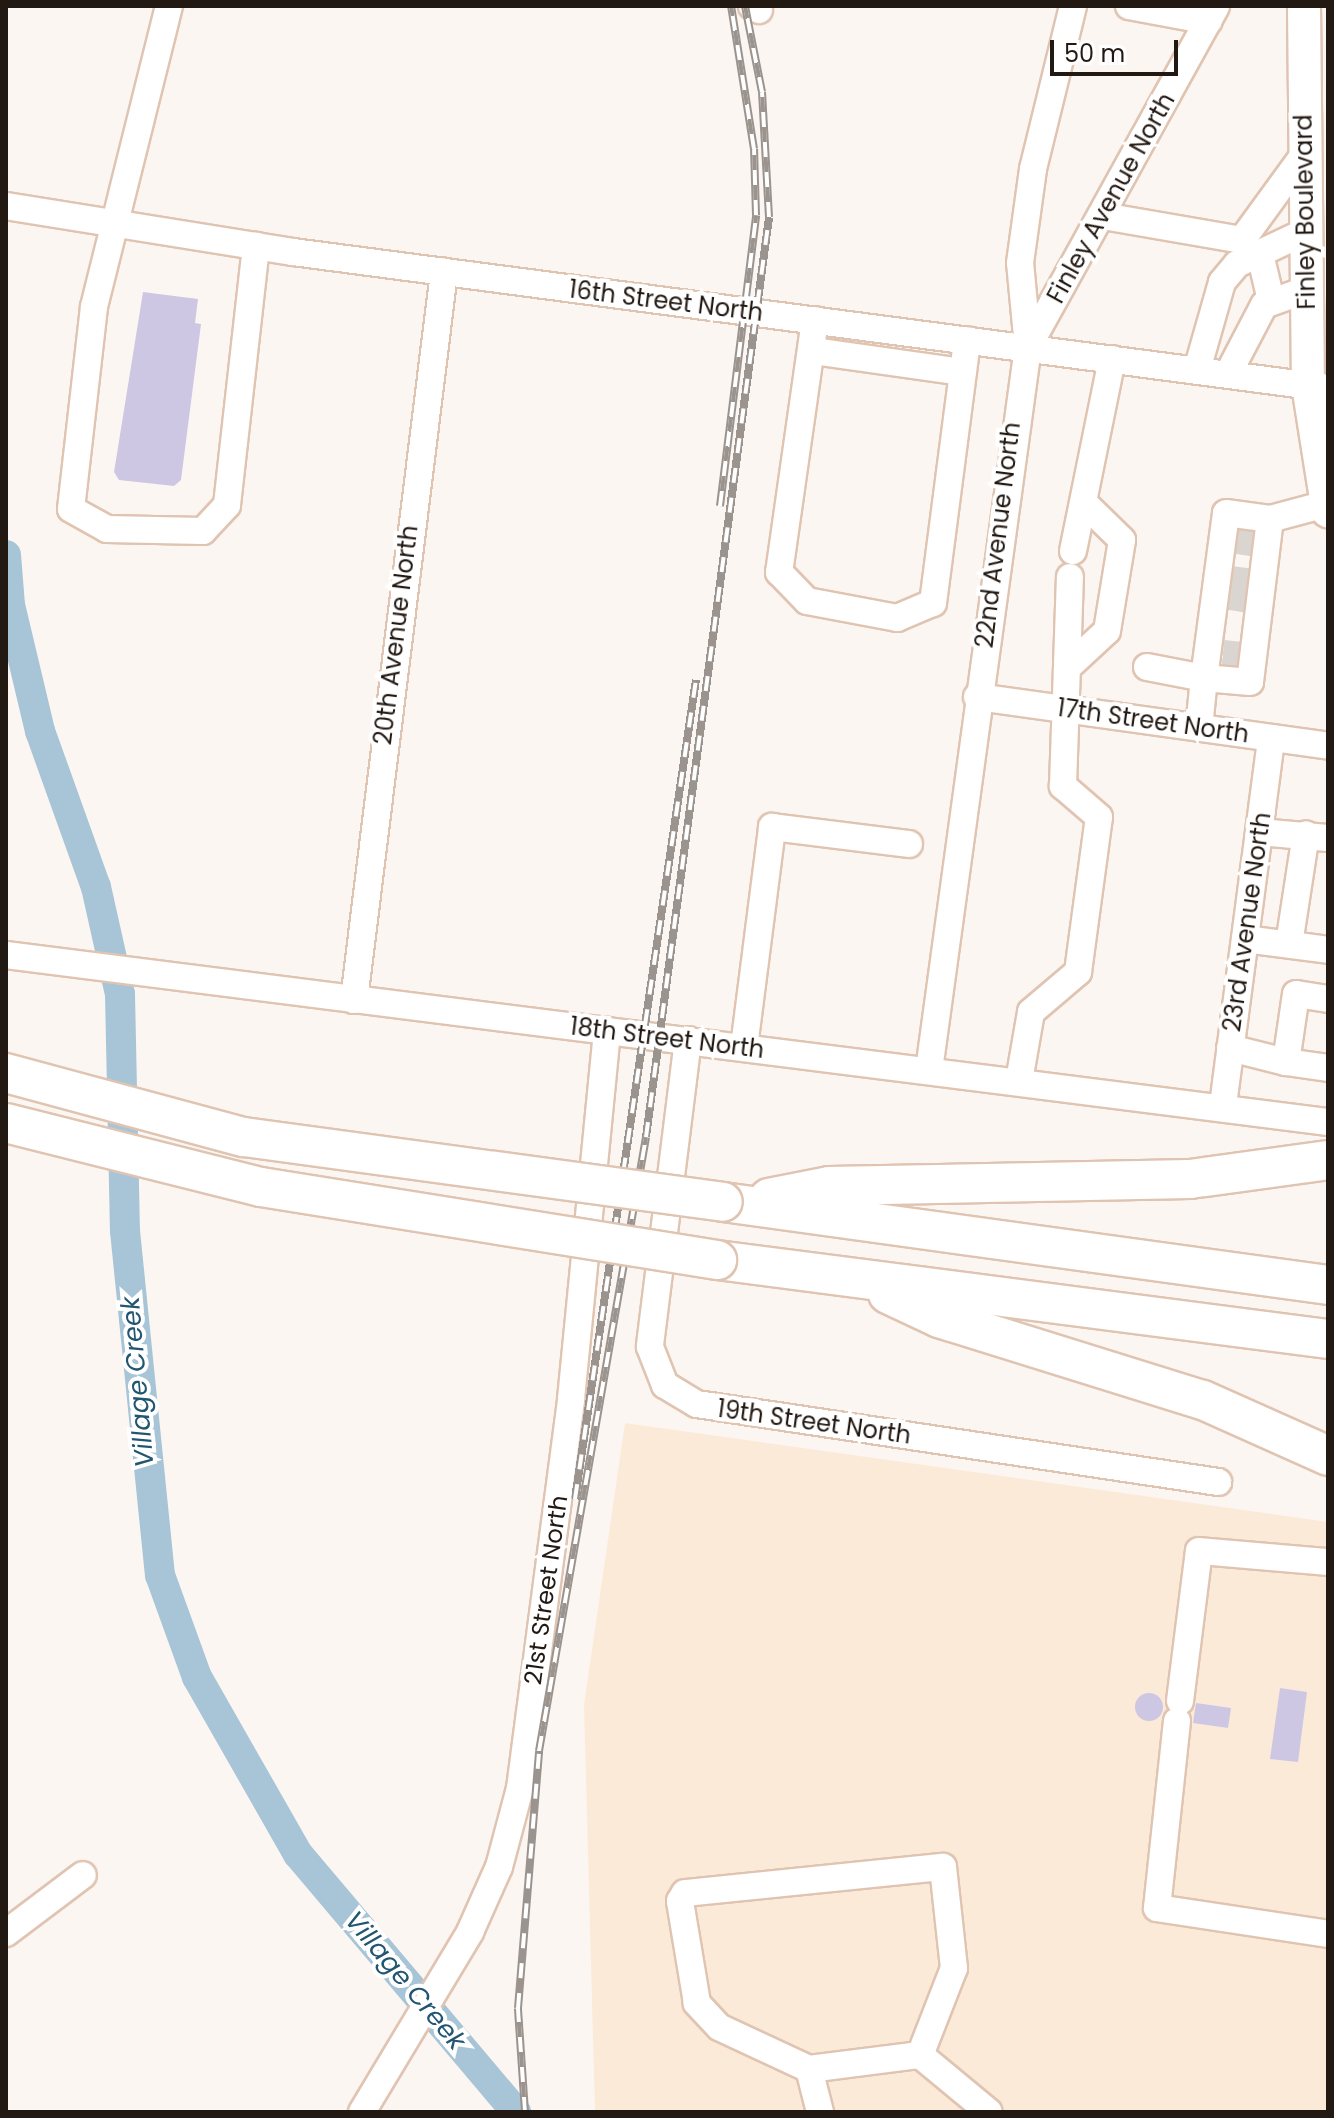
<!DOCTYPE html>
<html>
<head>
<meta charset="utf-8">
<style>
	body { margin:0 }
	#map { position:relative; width:1334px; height:2118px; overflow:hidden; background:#fcf6f2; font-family:Poppins,sans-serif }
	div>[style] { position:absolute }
	.industrial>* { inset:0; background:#fcead9 }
	.river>* { height:30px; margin:-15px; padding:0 15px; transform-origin:15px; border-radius:15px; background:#a7c5d7 }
	.building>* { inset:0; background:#cdc7e4 }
	.round { border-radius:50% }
	.minor-tunnel>* { height:26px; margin-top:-13px; transform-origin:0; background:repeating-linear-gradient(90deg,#dbd5d1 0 26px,transparent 0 39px) }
	.roads { filter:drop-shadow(2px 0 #e0c4b2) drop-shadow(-2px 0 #e0c4b2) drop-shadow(0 2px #e0c4b2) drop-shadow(0 -2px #e0c4b2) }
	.minor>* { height:26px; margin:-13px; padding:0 13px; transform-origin:13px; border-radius:13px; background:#fff }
	.major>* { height:32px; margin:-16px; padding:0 16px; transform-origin:16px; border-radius:16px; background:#fff }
	.highway>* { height:38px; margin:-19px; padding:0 19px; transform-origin:19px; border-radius:19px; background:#fff }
	.rail>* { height:8px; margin-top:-4px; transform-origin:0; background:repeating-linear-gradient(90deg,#fff 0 15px,#9a938e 0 30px); box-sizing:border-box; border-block:2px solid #9a938e }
	.bridges { filter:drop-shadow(2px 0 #e0c4b2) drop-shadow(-2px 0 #e0c4b2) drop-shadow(0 2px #e0c4b2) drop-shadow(0 -2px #e0c4b2) }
	.highway-bridge>* { height:38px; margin:-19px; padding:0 19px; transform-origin:19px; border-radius:19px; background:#fff }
	span { translate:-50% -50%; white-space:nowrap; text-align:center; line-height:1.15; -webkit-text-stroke:8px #fff; paint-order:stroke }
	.street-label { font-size:24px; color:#231913 }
	.water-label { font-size:26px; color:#215570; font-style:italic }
	.frame { position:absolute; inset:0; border:8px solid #231913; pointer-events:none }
	.scale { position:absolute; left:1050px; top:40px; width:128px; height:36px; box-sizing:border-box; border:4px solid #231913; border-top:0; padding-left:10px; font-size:24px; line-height:28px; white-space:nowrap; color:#231913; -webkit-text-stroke:6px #fff; paint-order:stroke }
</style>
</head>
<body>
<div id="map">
	<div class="industrial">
		<div style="clip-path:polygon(625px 1423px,1328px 1522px,1328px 2112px,595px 2112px,584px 1705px)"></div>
	</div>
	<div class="river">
		<div style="left:6px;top:555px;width:50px;rotate:85.4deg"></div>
		<div style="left:10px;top:605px;width:130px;rotate:76.6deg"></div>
		<div style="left:40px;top:731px;width:166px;rotate:70.3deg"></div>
		<div style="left:96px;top:887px;width:110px;rotate:77.4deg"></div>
		<div style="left:120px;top:994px;width:237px;rotate:88.8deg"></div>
		<div style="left:125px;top:1231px;width:346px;rotate:84.2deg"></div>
		<div style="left:160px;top:1575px;width:109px;rotate:70.1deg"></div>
		<div style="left:197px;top:1677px;width:204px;rotate:60.3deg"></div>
		<div style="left:298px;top:1854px;width:338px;rotate:49.8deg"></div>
	</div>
	<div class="building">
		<div style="clip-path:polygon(143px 292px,198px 299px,195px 323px,201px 324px,181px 480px,174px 486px,119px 480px,114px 472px)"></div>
		<div style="clip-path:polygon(1280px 1688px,1307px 1692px,1298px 1762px,1270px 1759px)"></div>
		<div class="round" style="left:1135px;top:1693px;width:28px;height:28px"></div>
		<div style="clip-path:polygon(1196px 1703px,1231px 1708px,1228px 1728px,1193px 1723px)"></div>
	</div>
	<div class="minor-tunnel">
		<div style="left:1236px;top:541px;width:21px;rotate:8deg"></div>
		<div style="left:1232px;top:579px;width:21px;rotate:8deg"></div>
		<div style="left:1230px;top:597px;width:20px;rotate:9deg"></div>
		<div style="left:1223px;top:653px;width:20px;rotate:6deg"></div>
	</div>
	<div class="roads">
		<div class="minor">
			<div style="left:169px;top:6px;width:310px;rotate:104deg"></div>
			<div style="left:94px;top:307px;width:203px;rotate:96.5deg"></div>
			<div style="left:71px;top:509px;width:41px;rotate:29.1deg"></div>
			<div style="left:107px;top:529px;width:96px;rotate:1.2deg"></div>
			<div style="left:203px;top:531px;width:35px;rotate:-47deg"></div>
			<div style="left:227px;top:505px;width:261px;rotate:-83.6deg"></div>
			<div style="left:752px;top:6px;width:8px;rotate:30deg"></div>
			<div style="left:1129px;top:6px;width:81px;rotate:10.6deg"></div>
			<div style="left:6px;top:206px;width:291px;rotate:9.1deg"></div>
			<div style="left:293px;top:252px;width:1044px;rotate:7.49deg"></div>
			<div style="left:1103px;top:216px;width:141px;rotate:9.8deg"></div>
			<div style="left:1242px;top:240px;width:104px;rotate:-54deg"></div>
			<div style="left:1260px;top:254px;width:47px;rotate:76.6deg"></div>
			<div style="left:815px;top:320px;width:255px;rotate:98.1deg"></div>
			<div style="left:779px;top:572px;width:40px;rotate:46deg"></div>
			<div style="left:807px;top:601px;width:92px;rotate:10.7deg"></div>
			<div style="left:897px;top:618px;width:39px;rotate:-23deg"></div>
			<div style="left:933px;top:603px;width:265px;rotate:-82.6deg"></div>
			<div style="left:1028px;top:347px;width:389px;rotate:-61.1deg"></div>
			<div style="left:813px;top:351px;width:151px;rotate:8deg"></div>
			<div style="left:1197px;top:370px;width:91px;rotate:-74.1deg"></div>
			<div style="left:1222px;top:282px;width:23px;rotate:-50deg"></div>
			<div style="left:1237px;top:264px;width:75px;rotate:-25.2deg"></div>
			<div style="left:1228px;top:374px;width:78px;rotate:-62.4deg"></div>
			<div style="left:1264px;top:305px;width:45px;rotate:-19.7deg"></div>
			<div style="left:1270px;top:519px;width:164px;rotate:97deg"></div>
			<div style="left:1250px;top:682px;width:46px;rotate:-175deg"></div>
			<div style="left:1204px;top:678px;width:166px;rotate:-82.4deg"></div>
			<div style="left:1226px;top:513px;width:44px;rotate:7.8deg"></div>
			<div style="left:1270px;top:519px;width:58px;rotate:-15deg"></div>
			<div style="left:1073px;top:551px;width:196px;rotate:-78.5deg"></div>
			<div style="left:1147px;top:667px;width:58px;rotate:10.9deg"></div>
			<div style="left:1204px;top:678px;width:50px;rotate:95.7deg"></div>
			<div style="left:1067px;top:668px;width:54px;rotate:-42.8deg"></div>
			<div style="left:1107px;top:631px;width:92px;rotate:-80.6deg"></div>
			<div style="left:1122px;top:540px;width:54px;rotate:-135.7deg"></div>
			<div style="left:977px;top:697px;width:354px;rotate:7.9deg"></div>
			<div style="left:1259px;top:832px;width:69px;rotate:5deg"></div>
			<div style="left:1245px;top:939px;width:84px;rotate:7.5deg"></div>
			<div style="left:1289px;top:944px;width:111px;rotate:-81.2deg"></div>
			<div style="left:6px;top:955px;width:1333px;rotate:7.2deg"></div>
			<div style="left:1328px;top:999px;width:32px;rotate:-171deg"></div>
			<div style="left:1296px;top:994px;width:69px;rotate:98.4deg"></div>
			<div style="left:1286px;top:1062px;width:42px;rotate:8.1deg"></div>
			<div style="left:354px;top:1000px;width:734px;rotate:-82.95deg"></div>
			<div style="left:688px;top:1040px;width:309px;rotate:97.1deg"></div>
			<div style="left:650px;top:1347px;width:41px;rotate:68.5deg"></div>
			<div style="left:665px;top:1385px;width:37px;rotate:31deg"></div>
			<div style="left:697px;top:1404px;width:527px;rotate:8.51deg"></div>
			<div style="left:744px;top:1047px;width:222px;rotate:-82.7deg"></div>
			<div style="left:772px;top:827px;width:138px;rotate:7.1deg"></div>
			<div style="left:1230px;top:1048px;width:58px;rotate:14deg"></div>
			<div style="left:929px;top:1070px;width:730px;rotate:-82.2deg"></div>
			<div style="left:1028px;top:347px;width:84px;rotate:-95.4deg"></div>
			<div style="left:1020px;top:263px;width:95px;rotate:-82.1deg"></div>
			<div style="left:1033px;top:169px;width:168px;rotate:-76.2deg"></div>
			<div style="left:1019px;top:1081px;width:70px;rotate:-80.1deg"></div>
			<div style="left:1031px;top:1012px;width:62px;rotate:-40.4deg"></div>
			<div style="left:1078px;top:972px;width:156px;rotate:-82.3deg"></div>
			<div style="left:1099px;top:817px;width:48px;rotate:-139.3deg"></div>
			<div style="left:1063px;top:786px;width:209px;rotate:-88.1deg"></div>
			<div style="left:1223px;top:1105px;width:370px;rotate:-82.5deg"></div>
			<div style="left:1180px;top:1701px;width:151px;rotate:-82.8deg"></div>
			<div style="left:1199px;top:1551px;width:129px;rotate:4.9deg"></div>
			<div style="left:1177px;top:1721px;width:188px;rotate:96.1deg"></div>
			<div style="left:1157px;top:1908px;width:173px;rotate:8.6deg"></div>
			<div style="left:6px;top:1933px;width:96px;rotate:-37deg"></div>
			<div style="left:809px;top:2069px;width:99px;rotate:-155deg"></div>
			<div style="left:719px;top:2027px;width:33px;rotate:-133deg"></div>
			<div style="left:697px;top:2003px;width:103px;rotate:-99.5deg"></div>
			<div style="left:680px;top:1901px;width:9px;rotate:-58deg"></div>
			<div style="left:685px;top:1893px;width:259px;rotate:-5.8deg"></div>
			<div style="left:943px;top:1867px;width:102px;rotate:83.8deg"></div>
			<div style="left:954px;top:1968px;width:93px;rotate:111.3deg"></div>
			<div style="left:362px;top:2112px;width:210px;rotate:-59deg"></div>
			<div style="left:470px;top:1932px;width:71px;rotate:-66deg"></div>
			<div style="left:499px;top:1867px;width:82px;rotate:-75.1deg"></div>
			<div style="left:520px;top:1788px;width:392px;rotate:-82.5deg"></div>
			<div style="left:571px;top:1399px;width:370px;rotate:-84.4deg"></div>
			<div style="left:820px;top:2112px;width:44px;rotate:-104.3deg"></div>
			<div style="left:809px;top:2069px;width:112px;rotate:-7.2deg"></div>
			<div style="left:920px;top:2055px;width:89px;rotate:39.6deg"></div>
		</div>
		<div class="major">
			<div style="left:1304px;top:6px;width:379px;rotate:89.4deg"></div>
			<div style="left:1308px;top:385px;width:128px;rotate:81deg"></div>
		</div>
		<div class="highway">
			<div style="left:769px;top:1198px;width:61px;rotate:-11.3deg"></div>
			<div style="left:829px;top:1186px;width:361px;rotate:-1.1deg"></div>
			<div style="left:1190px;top:1179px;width:139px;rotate:-7.8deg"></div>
			<div style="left:723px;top:1202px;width:611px;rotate:7.81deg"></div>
			<div style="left:717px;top:1260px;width:616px;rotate:7.37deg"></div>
			<div style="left:888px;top:1294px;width:56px;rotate:25.2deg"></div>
			<div style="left:939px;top:1318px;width:276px;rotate:17.3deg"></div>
			<div style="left:1203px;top:1400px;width:137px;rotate:24.1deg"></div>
		</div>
	</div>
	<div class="rail">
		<div style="left:720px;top:506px;width:293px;rotate:-82.9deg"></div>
		<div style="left:756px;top:215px;width:66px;rotate:-91.7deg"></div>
		<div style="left:754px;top:149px;width:145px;rotate:-99.1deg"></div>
		<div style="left:575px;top:1499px;width:828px;rotate:-81.6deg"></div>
		<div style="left:525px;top:2112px;width:104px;rotate:-93.9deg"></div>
		<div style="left:518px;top:2008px;width:258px;rotate:-85.3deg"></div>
		<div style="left:539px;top:1751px;width:623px;rotate:-80.11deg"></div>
		<div style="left:646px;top:1137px;width:928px;rotate:-82.38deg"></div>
		<div style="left:769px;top:217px;width:125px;rotate:-93.2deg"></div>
		<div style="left:762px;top:92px;width:88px;rotate:-101.2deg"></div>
	</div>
	<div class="bridges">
		<div class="highway-bridge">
			<div style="left:6px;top:1073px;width:246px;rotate:15.1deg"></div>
			<div style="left:244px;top:1137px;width:483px;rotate:7.7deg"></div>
			<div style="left:6px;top:1123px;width:263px;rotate:14.1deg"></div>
			<div style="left:261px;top:1187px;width:462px;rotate:9.1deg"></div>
		</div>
	</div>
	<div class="street-label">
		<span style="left:1111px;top:198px;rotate:-61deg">Finley Avenue North</span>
		<span style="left:1305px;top:212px;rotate:-91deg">Finley Boulevard</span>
		<span style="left:666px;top:301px;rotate:7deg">16th Street North</span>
		<span style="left:998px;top:535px;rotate:-83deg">22nd Avenue North</span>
		<span style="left:396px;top:635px;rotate:-83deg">20th Avenue North</span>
		<span style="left:1153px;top:721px;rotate:8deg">17th Street North</span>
		<span style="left:1247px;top:922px;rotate:-82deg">23rd Avenue North</span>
		<span style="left:667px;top:1038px;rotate:7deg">18th Street North</span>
		<span style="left:814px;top:1422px;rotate:8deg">19th Street North</span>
		<span style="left:546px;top:1590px;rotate:-82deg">21st Street North</span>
	</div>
	<div class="water-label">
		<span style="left:138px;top:1382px;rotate:-95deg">Village Creek</span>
		<span style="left:405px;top:1981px;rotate:50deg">Village Creek</span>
	</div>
	<div class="frame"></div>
	<div class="scale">50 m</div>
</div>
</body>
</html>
